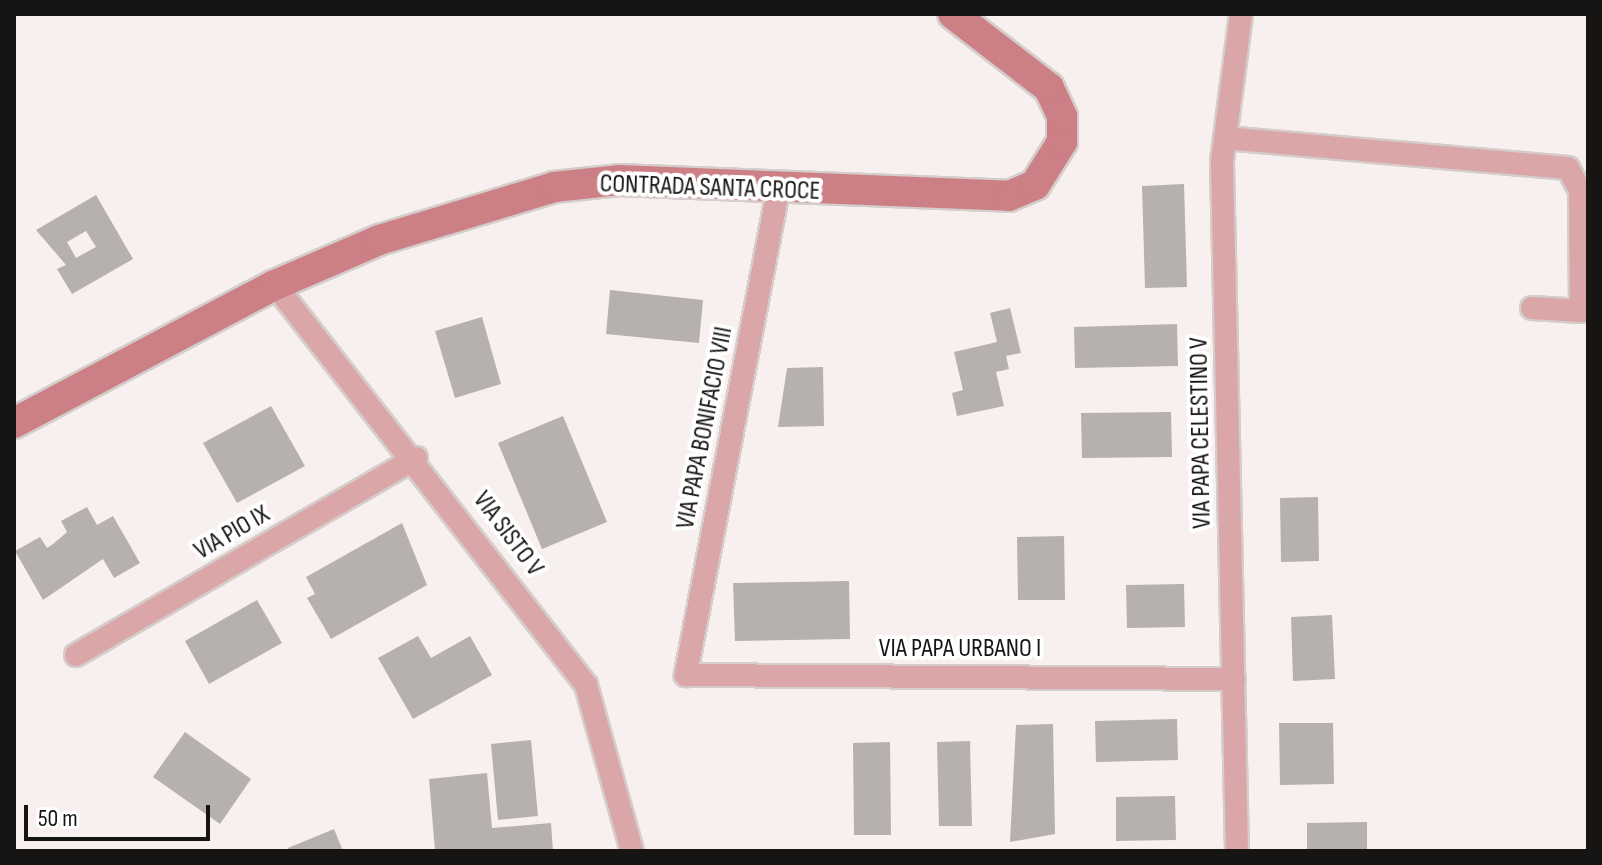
<!DOCTYPE html>
<html>
<head>
<meta charset="utf-8">
<style>
	body { margin:0 }
	#map { position:relative; width:1602px; height:865px; overflow:hidden; background:#f8f0ee; font-family:"Sofia Sans Condensed",sans-serif }
	div>[style] { position:absolute }
	.building>* { inset:0; background:#b7b1ad }
	.roads { filter:drop-shadow(2px 0 #d4cdcb) drop-shadow(-2px 0 #d4cdcb) drop-shadow(0 2px #d4cdcb) drop-shadow(0 -2px #d4cdcb) }
	.street>* { height:22px; margin:-11px; padding:0 11px; transform-origin:11px; border-radius:11px; background:#dba6a8 }
	.secondary>* { height:30px; margin:-15px; padding:0 15px; transform-origin:15px; border-radius:15px; background:#cc7f84 }
	span { translate:-50% -50%; white-space:nowrap; text-align:center; line-height:1.15; -webkit-text-stroke:8px #fff; paint-order:stroke }
	.street-label { font-size:26px; color:#171514 }
	.frame { position:absolute; inset:0; border:16px solid #171514; pointer-events:none }
	.scale { position:absolute; left:24px; top:805px; width:186px; height:36px; box-sizing:border-box; border:4px solid #171514; border-top:0; padding-left:10px; font-size:24px; line-height:28px; white-space:nowrap; color:#171514; -webkit-text-stroke:6px #fff; paint-order:stroke }
</style>
</head>
<body>
<div id="map">
	<div class="building">
		<div style="clip-path:polygon(1184px 184px,1187px 287px,1145px 288px,1142px 186px)"></div>
		<div style="clip-path:polygon(evenodd,96px 195px,133px 259px,72px 294px,57px 269px,66px 265px,36px 230px,96px 195px,86px 231px,96px 247px,76px 258px,67px 242px,86px 231px)"></div>
		<div style="clip-path:polygon(610px 290px,703px 300px,699px 343px,606px 334px)"></div>
		<div style="clip-path:polygon(1010px 308px,1021px 353px,1006px 356px,1009px 369px,996px 372px,1004px 406px,957px 416px,952px 393px,963px 390px,954px 352px,997px 342px,990px 313px)"></div>
		<div style="clip-path:polygon(482px 317px,501px 384px,455px 398px,435px 331px)"></div>
		<div style="clip-path:polygon(1177px 324px,1178px 366px,1075px 368px,1074px 327px)"></div>
		<div style="clip-path:polygon(823px 367px,824px 426px,778px 427px,787px 368px)"></div>
		<div style="clip-path:polygon(271px 406px,305px 466px,237px 503px,203px 443px)"></div>
		<div style="clip-path:polygon(1171px 412px,1172px 457px,1082px 458px,1081px 413px)"></div>
		<div style="clip-path:polygon(563px 416px,607px 522px,542px 549px,498px 443px)"></div>
		<div style="clip-path:polygon(1318px 497px,1319px 561px,1281px 562px,1280px 498px)"></div>
		<div style="clip-path:polygon(87px 507px,97px 525px,113px 516px,140px 563px,114px 578px,103px 559px,43px 600px,15px 551px,40px 537px,47px 548px,53px 544px,67px 532px,61px 521px)"></div>
		<div style="clip-path:polygon(402px 523px,427px 585px,331px 639px,307px 598px,315px 594px,306px 577px)"></div>
		<div style="clip-path:polygon(1064px 536px,1065px 600px,1018px 600px,1017px 537px)"></div>
		<div style="clip-path:polygon(849px 581px,850px 639px,735px 641px,733px 583px)"></div>
		<div style="clip-path:polygon(1184px 584px,1185px 627px,1127px 628px,1126px 585px)"></div>
		<div style="clip-path:polygon(257px 600px,282px 643px,209px 684px,185px 641px)"></div>
		<div style="clip-path:polygon(1332px 615px,1335px 679px,1293px 681px,1291px 617px)"></div>
		<div style="clip-path:polygon(418px 636px,431px 658px,470px 636px,492px 675px,413px 719px,378px 658px)"></div>
		<div style="clip-path:polygon(1177px 719px,1178px 760px,1096px 762px,1095px 721px)"></div>
		<div style="clip-path:polygon(1279px 723px,1333px 723px,1334px 784px,1280px 785px)"></div>
		<div style="clip-path:polygon(1053px 724px,1055px 834px,1010px 842px,1016px 725px)"></div>
		<div style="clip-path:polygon(185px 732px,251px 779px,220px 824px,153px 777px)"></div>
		<div style="clip-path:polygon(531px 740px,538px 816px,498px 820px,491px 744px)"></div>
		<div style="clip-path:polygon(970px 741px,972px 826px,939px 826px,937px 742px)"></div>
		<div style="clip-path:polygon(890px 742px,891px 835px,854px 835px,853px 743px)"></div>
		<div style="clip-path:polygon(487px 773px,492px 828px,551px 823px,553px 851px,435px 851px,429px 779px)"></div>
		<div style="clip-path:polygon(1175px 796px,1176px 840px,1116px 841px,1116px 797px)"></div>
		<div style="clip-path:polygon(1367px 822px,1367px 851px,1307px 851px,1307px 823px)"></div>
		<div style="clip-path:polygon(334px 829px,343px 851px,289px 851px,288px 848px)"></div>
	</div>
	<div class="roads">
		<div class="street">
			<div style="left:1225px;top:138px;width:344px;rotate:5deg"></div>
			<div style="left:1568px;top:168px;width:26px;rotate:62deg"></div>
			<div style="left:1580px;top:191px;width:120px;rotate:89.5deg"></div>
			<div style="left:1581px;top:311px;width:49px;rotate:-176.5deg"></div>
			<div style="left:778px;top:191px;width:493px;rotate:100.8deg"></div>
			<div style="left:686px;top:675px;width:548px;rotate:0.42deg"></div>
			<div style="left:275px;top:285px;width:507px;rotate:52.13deg"></div>
			<div style="left:586px;top:685px;width:172px;rotate:74.5deg"></div>
			<div style="left:76px;top:655px;width:393px;rotate:-30.1deg"></div>
			<div style="left:1237px;top:851px;width:690px;rotate:-91.25deg"></div>
			<div style="left:1222px;top:161px;width:148px;rotate:-82.6deg"></div>
		</div>
		<div class="secondary">
			<div style="left:14px;top:423px;width:295px;rotate:-27.9deg"></div>
			<div style="left:275px;top:285px;width:113px;rotate:-23.4deg"></div>
			<div style="left:379px;top:240px;width:183px;rotate:-16.8deg"></div>
			<div style="left:554px;top:187px;width:65px;rotate:-6.1deg"></div>
			<div style="left:619px;top:180px;width:390px;rotate:2.3deg"></div>
			<div style="left:1009px;top:196px;width:28px;rotate:-23deg"></div>
			<div style="left:1035px;top:185px;width:51px;rotate:-57.9deg"></div>
			<div style="left:1062px;top:142px;width:26px;rotate:-90deg"></div>
			<div style="left:1062px;top:116px;width:31px;rotate:-115deg"></div>
			<div style="left:1049px;top:88px;width:121px;rotate:-142.4deg"></div>
		</div>
	</div>
	<div class="street-label">
		<span style="left:710px;top:188px;rotate:2deg">CONTRADA SANTA CROCE</span>
		<span style="left:705px;top:428px;rotate:-79deg">VIA PAPA BONIFACIO VIII</span>
		<span style="left:1201px;top:433px;rotate:-91deg">VIA PAPA CELESTINO V</span>
		<span style="left:232px;top:533px;rotate:-30deg">VIA PIO IX</span>
		<span style="left:508px;top:534px;rotate:53deg">VIA SISTO V</span>
		<span style="left:960px;top:649px">VIA PAPA URBANO I</span>
	</div>
	<div class="frame"></div>
	<div class="scale">50 m</div>
</div>
</body>
</html>
